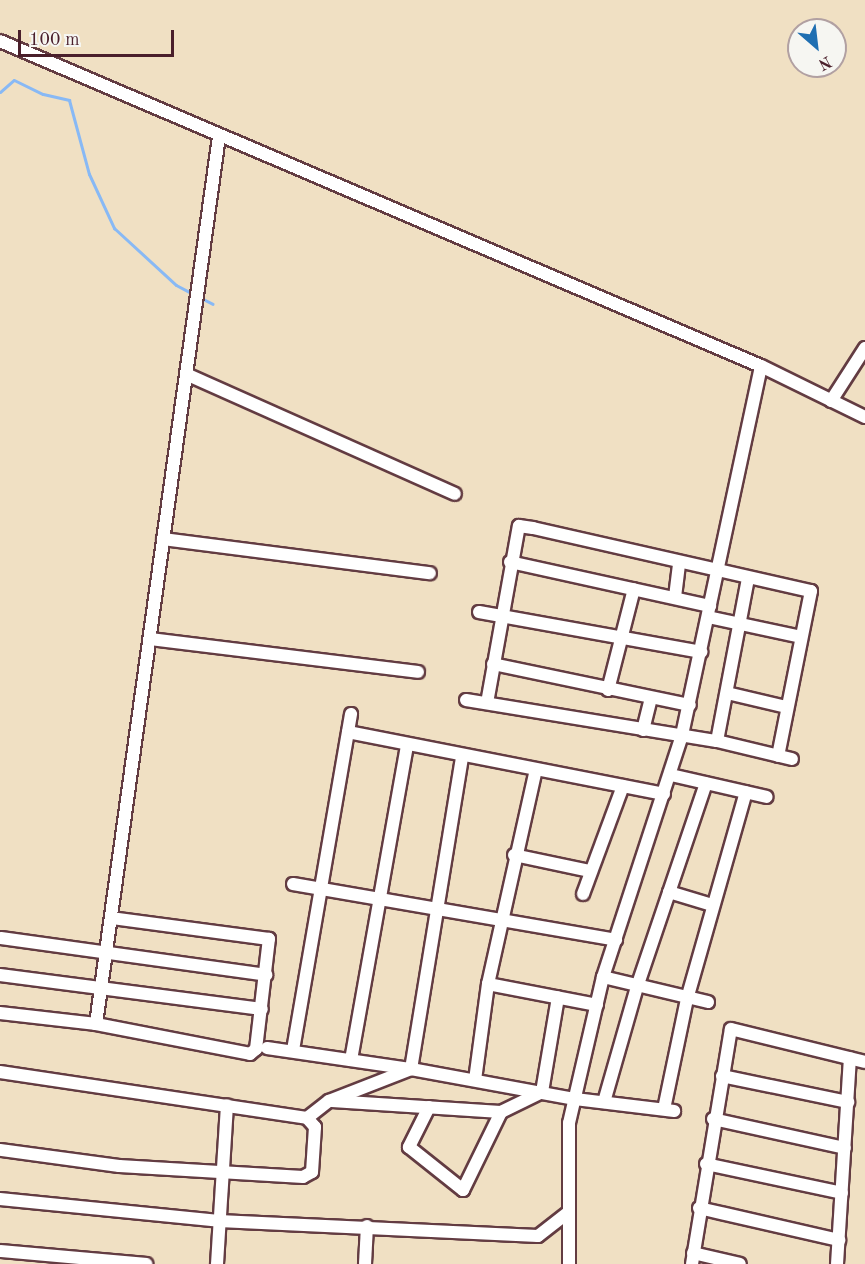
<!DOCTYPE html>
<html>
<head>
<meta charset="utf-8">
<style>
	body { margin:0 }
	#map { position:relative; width:865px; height:1264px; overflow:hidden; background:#f0e0c3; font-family:"Old Standard TT",serif }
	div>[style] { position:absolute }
	.stream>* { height:3px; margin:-1.5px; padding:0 1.5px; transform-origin:1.5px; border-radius:1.5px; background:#88b9f5 }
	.roads { filter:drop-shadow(2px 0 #633c42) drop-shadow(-2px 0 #633c42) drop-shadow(0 2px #633c42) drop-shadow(0 -2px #633c42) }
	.minor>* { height:12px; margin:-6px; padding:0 6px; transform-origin:6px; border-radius:6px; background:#fff }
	span { translate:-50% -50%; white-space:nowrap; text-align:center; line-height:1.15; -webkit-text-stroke:4.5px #f6f6f2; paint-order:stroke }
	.north { position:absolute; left:787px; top:18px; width:60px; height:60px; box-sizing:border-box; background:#f6f6f2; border:2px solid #b1a0a2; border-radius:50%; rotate:152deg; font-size:16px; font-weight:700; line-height:24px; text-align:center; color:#4a1f2b }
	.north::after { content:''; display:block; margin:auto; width:21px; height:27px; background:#1f6fb2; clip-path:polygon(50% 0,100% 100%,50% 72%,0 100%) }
	.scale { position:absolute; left:18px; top:30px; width:156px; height:27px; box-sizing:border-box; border:3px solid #4a1f2b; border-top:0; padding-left:8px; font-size:18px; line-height:21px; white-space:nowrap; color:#4a1f2b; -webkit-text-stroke:4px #f6f6f2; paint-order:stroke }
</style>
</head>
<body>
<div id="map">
	<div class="stream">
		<div style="left:0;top:92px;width:18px;rotate:-41deg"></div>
		<div style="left:14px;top:80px;width:32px;rotate:26deg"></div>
		<div style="left:43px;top:94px;width:27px;rotate:13deg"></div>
		<div style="left:69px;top:100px;width:77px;rotate:74.9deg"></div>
		<div style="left:89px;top:174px;width:60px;rotate:65.2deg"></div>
		<div style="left:114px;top:228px;width:84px;rotate:42.6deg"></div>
		<div style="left:176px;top:285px;width:19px;rotate:28deg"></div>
		<div style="left:201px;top:298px;width:13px;rotate:27deg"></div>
	</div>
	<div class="roads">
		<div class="minor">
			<div style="left:0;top:41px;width:827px;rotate:23.13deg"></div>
			<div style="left:761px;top:366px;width:116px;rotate:26.1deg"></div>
			<div style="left:188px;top:375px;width:292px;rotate:24deg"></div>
			<div style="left:831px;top:401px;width:63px;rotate:-57.3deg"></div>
			<div style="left:163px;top:539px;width:269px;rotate:7.3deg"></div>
			<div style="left:510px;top:562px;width:205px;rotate:12.4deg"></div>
			<div style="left:675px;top:597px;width:34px;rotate:-83deg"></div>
			<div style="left:479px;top:612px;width:226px;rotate:10.2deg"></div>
			<div style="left:708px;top:617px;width:95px;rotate:12.1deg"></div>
			<div style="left:150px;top:639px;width:270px;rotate:7deg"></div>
			<div style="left:493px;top:664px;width:201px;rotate:11.8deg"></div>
			<div style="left:608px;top:690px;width:104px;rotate:-75.6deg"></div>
			<div style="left:727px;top:693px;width:61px;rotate:13.3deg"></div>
			<div style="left:466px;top:700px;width:254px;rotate:9.3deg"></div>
			<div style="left:717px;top:741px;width:77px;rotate:13.5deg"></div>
			<div style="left:487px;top:703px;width:180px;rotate:-79.8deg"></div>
			<div style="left:519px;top:526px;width:14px;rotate:8deg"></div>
			<div style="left:533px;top:528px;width:285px;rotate:12.8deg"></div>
			<div style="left:811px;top:591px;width:168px;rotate:101.3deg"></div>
			<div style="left:643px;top:730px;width:33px;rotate:-76deg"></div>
			<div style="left:348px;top:732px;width:322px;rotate:11.1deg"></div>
			<div style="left:717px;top:741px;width:166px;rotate:-79.2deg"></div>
			<div style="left:671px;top:775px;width:98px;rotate:12.9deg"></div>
			<div style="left:514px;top:855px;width:78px;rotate:11.9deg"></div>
			<div style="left:293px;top:884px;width:328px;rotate:9.8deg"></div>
			<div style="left:669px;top:892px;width:45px;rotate:16.8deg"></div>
			<div style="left:583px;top:894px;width:115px;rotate:-69.7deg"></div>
			<div style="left:1px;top:938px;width:268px;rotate:7.9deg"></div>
			<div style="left:0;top:975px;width:264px;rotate:7.4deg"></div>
			<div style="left:603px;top:977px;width:108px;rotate:13.4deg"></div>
			<div style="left:488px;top:984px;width:111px;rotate:10.9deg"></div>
			<div style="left:0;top:1013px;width:97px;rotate:6.5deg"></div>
			<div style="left:96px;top:1024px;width:157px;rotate:11deg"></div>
			<div style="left:250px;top:1054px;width:8px;rotate:-40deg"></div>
			<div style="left:256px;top:1049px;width:111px;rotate:-83.3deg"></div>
			<div style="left:269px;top:939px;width:158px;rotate:-172.4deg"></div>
			<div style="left:96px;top:1024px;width:895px;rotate:-82.11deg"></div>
			<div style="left:267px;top:1048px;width:146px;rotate:8.3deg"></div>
			<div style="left:411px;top:1069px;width:167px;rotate:10.4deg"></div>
			<div style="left:575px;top:1099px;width:100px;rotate:6.9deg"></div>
			<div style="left:293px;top:1050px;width:341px;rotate:-80.2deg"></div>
			<div style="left:351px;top:1060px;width:319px;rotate:-79.9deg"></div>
			<div style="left:0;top:1072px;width:310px;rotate:8.5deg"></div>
			<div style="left:307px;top:1118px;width:12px;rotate:48deg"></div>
			<div style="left:315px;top:1127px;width:45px;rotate:93.8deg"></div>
			<div style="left:312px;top:1172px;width:10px;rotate:151deg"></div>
			<div style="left:303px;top:1177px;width:184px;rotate:-176.6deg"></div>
			<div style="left:119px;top:1166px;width:120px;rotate:-172.3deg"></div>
			<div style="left:722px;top:1076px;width:129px;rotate:11.7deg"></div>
			<div style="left:475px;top:1080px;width:97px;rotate:-82.3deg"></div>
			<div style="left:488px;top:984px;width:219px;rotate:-77.4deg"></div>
			<div style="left:332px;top:1101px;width:169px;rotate:3.7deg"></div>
			<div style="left:501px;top:1112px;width:46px;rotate:-26deg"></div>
			<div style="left:542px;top:1092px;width:96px;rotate:-80.4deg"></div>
			<div style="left:604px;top:1102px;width:120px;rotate:-74deg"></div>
			<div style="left:637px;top:987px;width:215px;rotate:-71.3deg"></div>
			<div style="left:429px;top:1107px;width:45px;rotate:116.6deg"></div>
			<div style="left:409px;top:1147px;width:69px;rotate:38.5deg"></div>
			<div style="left:463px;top:1190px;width:87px;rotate:-64deg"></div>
			<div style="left:664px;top:1109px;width:112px;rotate:-78.2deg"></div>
			<div style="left:687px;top:999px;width:215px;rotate:-74.1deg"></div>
			<div style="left:307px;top:1118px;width:28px;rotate:-38deg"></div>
			<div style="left:329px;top:1101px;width:88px;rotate:-21.3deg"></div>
			<div style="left:411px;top:1069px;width:317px;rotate:-80.7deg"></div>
			<div style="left:713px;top:1119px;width:135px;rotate:12.4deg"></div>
			<div style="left:706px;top:1164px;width:139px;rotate:12deg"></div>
			<div style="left:0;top:1199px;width:220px;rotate:5.7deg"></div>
			<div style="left:219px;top:1221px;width:319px;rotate:2.7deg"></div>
			<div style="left:538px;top:1236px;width:37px;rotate:-38deg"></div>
			<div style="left:699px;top:1208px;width:144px;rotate:12.9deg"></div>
			<div style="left:0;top:1251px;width:147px;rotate:5.1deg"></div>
			<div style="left:693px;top:1253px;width:48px;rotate:13.2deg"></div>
			<div style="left:217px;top:1264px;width:159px;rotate:-86.4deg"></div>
			<div style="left:365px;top:1264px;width:38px;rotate:-87deg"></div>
			<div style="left:569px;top:1264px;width:141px;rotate:-90deg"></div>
			<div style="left:569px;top:1123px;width:150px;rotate:-76.9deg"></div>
			<div style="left:603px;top:977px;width:255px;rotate:-71.9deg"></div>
			<div style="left:682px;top:735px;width:377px;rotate:-77.9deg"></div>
			<div style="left:692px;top:1264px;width:238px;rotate:-80.6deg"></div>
			<div style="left:731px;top:1029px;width:138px;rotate:13.8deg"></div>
			<div style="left:837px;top:1264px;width:206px;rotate:-86.4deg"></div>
		</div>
	</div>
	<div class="north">N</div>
	<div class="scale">100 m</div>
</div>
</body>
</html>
